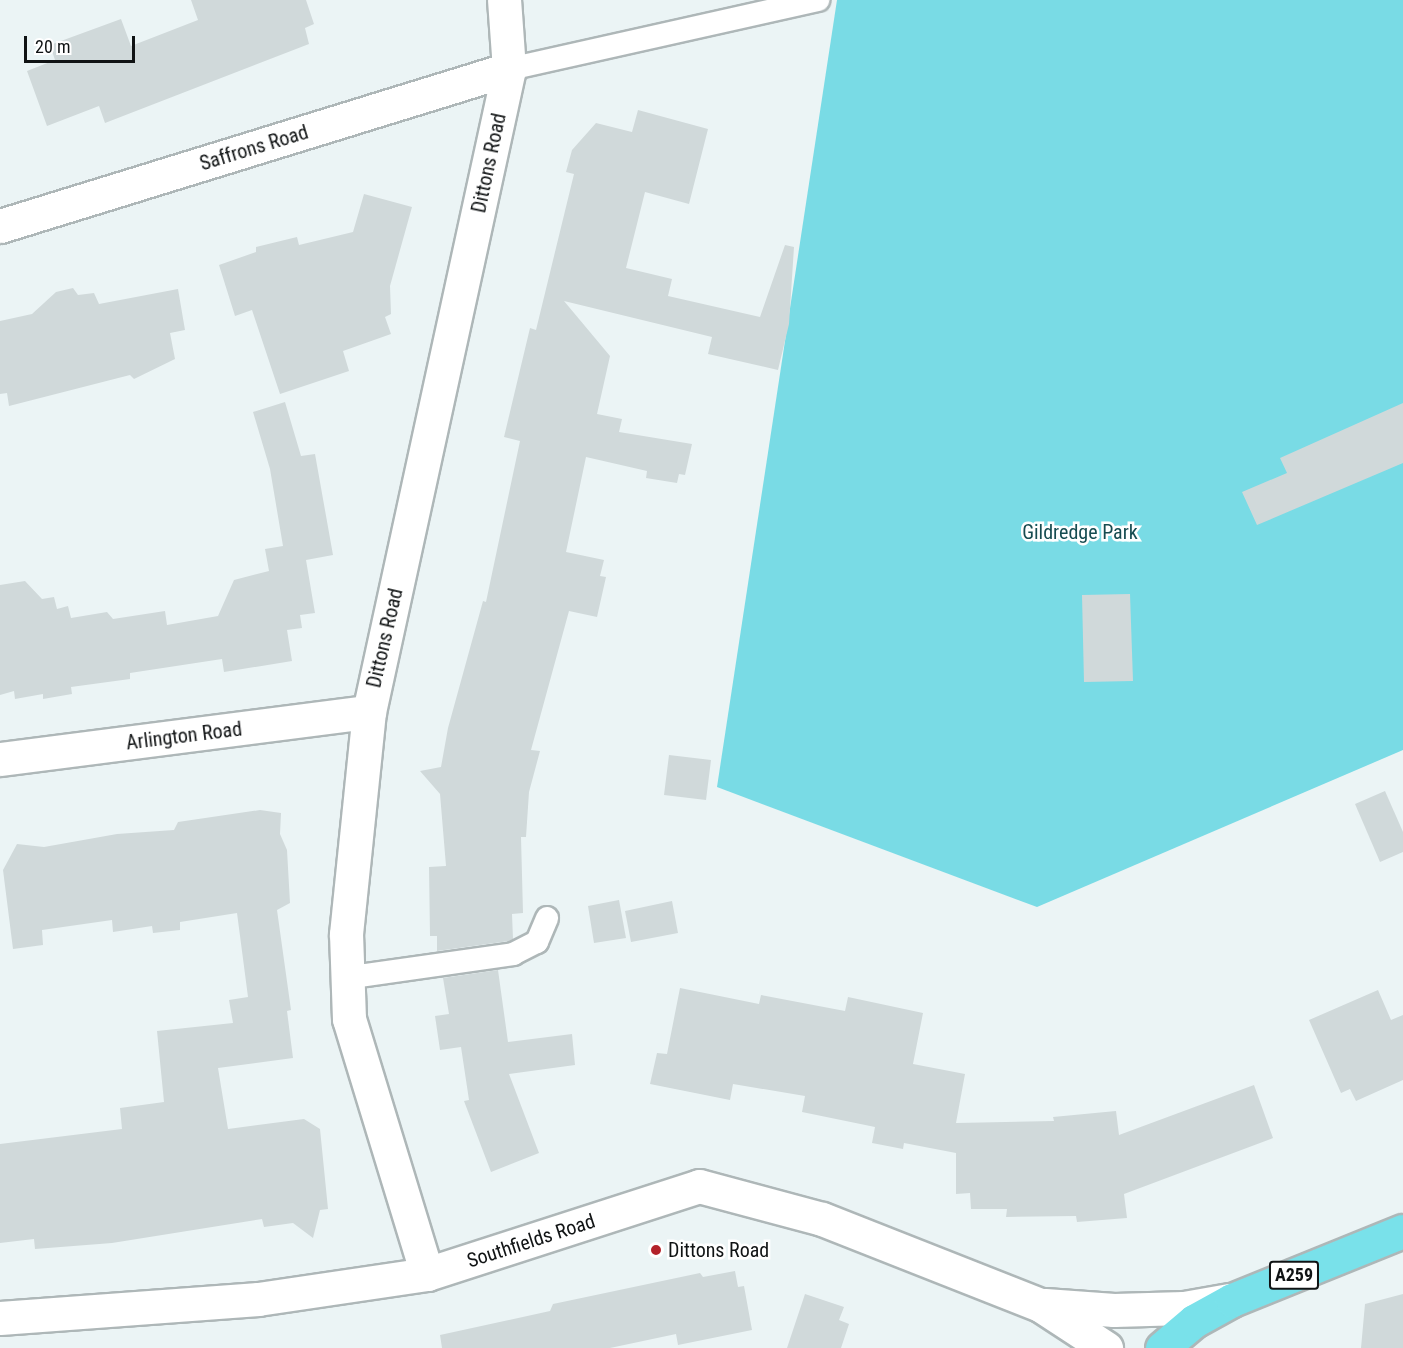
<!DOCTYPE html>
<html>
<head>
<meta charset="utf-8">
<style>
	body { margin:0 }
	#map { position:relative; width:1403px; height:1348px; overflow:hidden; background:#ebf4f5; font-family:"Roboto Condensed",sans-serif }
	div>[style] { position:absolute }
	.green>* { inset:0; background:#79dbe5 }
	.building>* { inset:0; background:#d0d9da }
	.roads { filter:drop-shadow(2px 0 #aeb7b8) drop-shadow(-2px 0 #aeb7b8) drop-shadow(0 2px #aeb7b8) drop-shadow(0 -2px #aeb7b8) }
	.service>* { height:22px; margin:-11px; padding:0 11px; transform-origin:11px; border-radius:11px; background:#fff }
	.minor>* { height:33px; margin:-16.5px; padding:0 16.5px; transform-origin:16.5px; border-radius:16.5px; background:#fff }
	.primary>* { height:33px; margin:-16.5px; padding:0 16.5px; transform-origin:16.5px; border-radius:16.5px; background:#79e1ea }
	.dots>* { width:16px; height:16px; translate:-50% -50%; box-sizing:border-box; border:3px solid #fff; border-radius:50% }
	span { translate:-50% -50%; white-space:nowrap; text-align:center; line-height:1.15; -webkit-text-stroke:5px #fff; paint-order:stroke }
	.shield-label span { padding:2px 4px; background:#fff; border:2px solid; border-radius:4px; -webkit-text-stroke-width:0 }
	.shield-label { font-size:18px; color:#101314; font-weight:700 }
	.street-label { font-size:20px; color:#101314 }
	.park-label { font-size:20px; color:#164c51 }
	.poi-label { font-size:20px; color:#101314 }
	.left { translate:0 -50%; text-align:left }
	.scale { position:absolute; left:24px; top:36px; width:111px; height:27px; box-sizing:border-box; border:3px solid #101314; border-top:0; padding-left:8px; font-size:18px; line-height:21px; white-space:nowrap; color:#101314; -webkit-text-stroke:4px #fff; paint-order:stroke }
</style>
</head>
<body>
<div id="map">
	<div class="green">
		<div style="clip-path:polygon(837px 0,1403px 0,1403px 750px,1037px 907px,717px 787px)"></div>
	</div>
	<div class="building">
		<div style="clip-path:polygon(191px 0,306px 0,314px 24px,305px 28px,309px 44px,105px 123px,99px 106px,47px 126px,27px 71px,55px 60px,50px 45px,121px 19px,131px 46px,198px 20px)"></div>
		<div style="clip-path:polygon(638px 110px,708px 129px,689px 204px,645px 192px,626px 268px,672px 279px,668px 296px,760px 317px,785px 245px,794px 247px,789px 324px,778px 370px,708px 354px,712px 337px,564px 301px,610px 356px,597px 414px,622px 419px,619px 432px,692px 444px,685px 475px,679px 474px,677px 483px,646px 478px,647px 471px,586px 457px,566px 552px,604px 560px,600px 576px,606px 577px,597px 617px,569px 611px,531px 750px,540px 751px,529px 792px,526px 837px,521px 837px,523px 913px,512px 914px,513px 939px,509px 941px,437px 951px,437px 936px,430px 936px,429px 867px,446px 866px,440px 794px,420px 771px,441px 767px,448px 728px,483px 601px,486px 602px,520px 441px,504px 437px,530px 328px,536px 330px,574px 174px,566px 172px,572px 150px,596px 123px,632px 132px)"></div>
		<div style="clip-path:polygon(364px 194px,412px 207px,390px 286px,391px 314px,385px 317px,391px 334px,343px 351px,349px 371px,280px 394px,252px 310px,235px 316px,219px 265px,256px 252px,256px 247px,297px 237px,299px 245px,353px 232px)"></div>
		<div style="clip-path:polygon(73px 288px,78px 295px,94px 293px,99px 304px,178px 289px,185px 330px,170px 333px,175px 359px,134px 379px,130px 375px,9px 406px,7px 393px,0 394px,0 321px,32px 314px,56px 292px)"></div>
		<div style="clip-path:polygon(285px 402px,301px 456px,315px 454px,333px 555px,306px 560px,315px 613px,300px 615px,302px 628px,287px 630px,292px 661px,224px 672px,222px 659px,130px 673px,130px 679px,71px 687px,72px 694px,43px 699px,43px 694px,15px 699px,14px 691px,0 695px,0 585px,25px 581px,42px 599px,54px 597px,57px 609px,68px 606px,71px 618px,107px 612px,113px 619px,165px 611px,167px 625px,218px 616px,234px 580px,269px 571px,265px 549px,283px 546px,270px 469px,253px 412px)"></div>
		<div style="clip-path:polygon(1403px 403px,1403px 463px,1257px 525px,1242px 492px,1287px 473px,1280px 458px)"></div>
		<div style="clip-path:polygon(1130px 594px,1133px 681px,1084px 682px,1082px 595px)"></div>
		<div style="clip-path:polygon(669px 755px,711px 760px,706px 800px,664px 795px)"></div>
		<div style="clip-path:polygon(1385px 791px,1403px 832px,1403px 852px,1380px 862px,1355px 804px)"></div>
		<div style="clip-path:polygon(260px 810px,281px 813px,280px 834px,287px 850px,290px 903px,277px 910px,291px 1010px,287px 1011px,293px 1058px,218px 1068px,228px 1129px,304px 1119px,320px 1129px,328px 1209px,320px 1210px,313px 1238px,293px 1223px,264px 1227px,262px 1219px,112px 1243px,35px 1249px,34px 1239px,0 1243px,0 1144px,122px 1129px,120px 1108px,164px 1102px,157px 1031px,233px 1023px,229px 1000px,248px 997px,237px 913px,180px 922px,180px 930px,153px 933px,152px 926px,113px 932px,112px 920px,42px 930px,43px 945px,13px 949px,3px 870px,17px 844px,44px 847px,117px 834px,174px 830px,178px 822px)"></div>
		<div style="clip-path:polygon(619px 900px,626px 938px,594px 943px,588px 906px)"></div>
		<div style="clip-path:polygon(672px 901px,678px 933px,631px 942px,625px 911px)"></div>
		<div style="clip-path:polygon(498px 970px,508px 1042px,572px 1034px,575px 1065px,509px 1074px,539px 1153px,491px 1172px,464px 1101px,469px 1100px,461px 1047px,440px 1050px,435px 1016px,449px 1014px,443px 978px)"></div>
		<div style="clip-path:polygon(680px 988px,759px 1004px,761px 995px,845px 1011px,848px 997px,923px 1013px,913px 1064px,965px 1074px,956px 1123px,1054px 1121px,1053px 1117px,1116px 1111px,1119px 1135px,1254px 1085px,1273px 1138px,1124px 1194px,1127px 1218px,1077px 1222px,1076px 1216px,1006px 1217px,1007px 1209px,971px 1209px,970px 1193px,956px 1194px,956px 1153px,904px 1143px,903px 1149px,872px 1143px,875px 1127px,802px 1112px,805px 1096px,733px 1084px,730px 1100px,650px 1084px,657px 1053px,667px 1054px)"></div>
		<div style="clip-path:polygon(1378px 990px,1391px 1020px,1403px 1015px,1403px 1080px,1356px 1101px,1350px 1089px,1341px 1093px,1309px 1020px)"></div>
		<div style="clip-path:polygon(735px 1271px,738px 1287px,744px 1286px,752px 1330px,678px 1345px,676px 1334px,610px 1348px,442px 1348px,440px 1335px,550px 1311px,553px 1304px,700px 1273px,703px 1277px)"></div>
		<div style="clip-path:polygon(805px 1294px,844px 1307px,839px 1320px,849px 1324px,841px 1348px,787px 1348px)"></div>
		<div style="clip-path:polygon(1403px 1294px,1403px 1348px,1361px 1348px,1365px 1304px)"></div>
	</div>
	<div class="roads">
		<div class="service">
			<div style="left:509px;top:69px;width:317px;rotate:-12.6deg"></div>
			<div style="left:345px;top:978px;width:170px;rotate:-8.1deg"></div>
			<div style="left:513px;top:954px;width:27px;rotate:-27deg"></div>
			<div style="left:537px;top:942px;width:26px;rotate:-67deg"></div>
		</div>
		<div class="minor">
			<div style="left:0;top:226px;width:533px;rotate:-17.14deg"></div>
			<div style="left:0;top:759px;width:372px;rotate:-7.3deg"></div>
			<div style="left:427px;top:1274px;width:267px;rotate:-107deg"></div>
			<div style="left:349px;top:1019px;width:85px;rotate:-92deg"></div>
			<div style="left:346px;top:934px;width:223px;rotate:-84.1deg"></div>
			<div style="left:369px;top:712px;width:658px;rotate:-77.72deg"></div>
			<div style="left:509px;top:69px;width:69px;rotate:-94.1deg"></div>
			<div style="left:1045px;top:1305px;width:69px;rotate:4.1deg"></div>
			<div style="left:1114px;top:1310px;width:70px;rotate:-1.6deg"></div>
			<div style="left:1184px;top:1308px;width:46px;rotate:-10.1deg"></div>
			<div style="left:0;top:1318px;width:259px;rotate:-4.2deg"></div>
			<div style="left:258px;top:1299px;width:171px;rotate:-8.4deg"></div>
			<div style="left:427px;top:1274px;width:286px;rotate:-17.9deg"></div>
			<div style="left:699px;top:1186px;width:127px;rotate:15deg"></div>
			<div style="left:822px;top:1219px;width:234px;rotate:21.5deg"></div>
			<div style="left:1040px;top:1305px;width:79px;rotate:33.1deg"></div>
		</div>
		<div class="primary">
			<div style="left:1162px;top:1348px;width:42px;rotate:-40.2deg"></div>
			<div style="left:1194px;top:1321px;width:43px;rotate:-28.9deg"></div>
			<div style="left:1232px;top:1300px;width:184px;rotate:-22deg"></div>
		</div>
	</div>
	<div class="dots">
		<div style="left:656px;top:1250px;background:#b3222a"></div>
	</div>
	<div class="shield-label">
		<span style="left:1294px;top:1275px">A259</span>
	</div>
	<div class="street-label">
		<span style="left:254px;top:148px;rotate:-17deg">Saffrons Road</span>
		<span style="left:489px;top:163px;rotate:-78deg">Dittons Road</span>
		<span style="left:385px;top:638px;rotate:-77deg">Dittons Road</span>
		<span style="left:184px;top:736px;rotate:-7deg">Arlington Road</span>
		<span style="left:531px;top:1241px;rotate:-18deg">Southfields Road</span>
	</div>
	<div class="park-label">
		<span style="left:1080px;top:532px">Gildredge Park</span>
	</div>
	<div class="poi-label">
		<span class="left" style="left:668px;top:1250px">Dittons Road</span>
	</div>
	<div class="scale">20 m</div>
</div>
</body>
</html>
